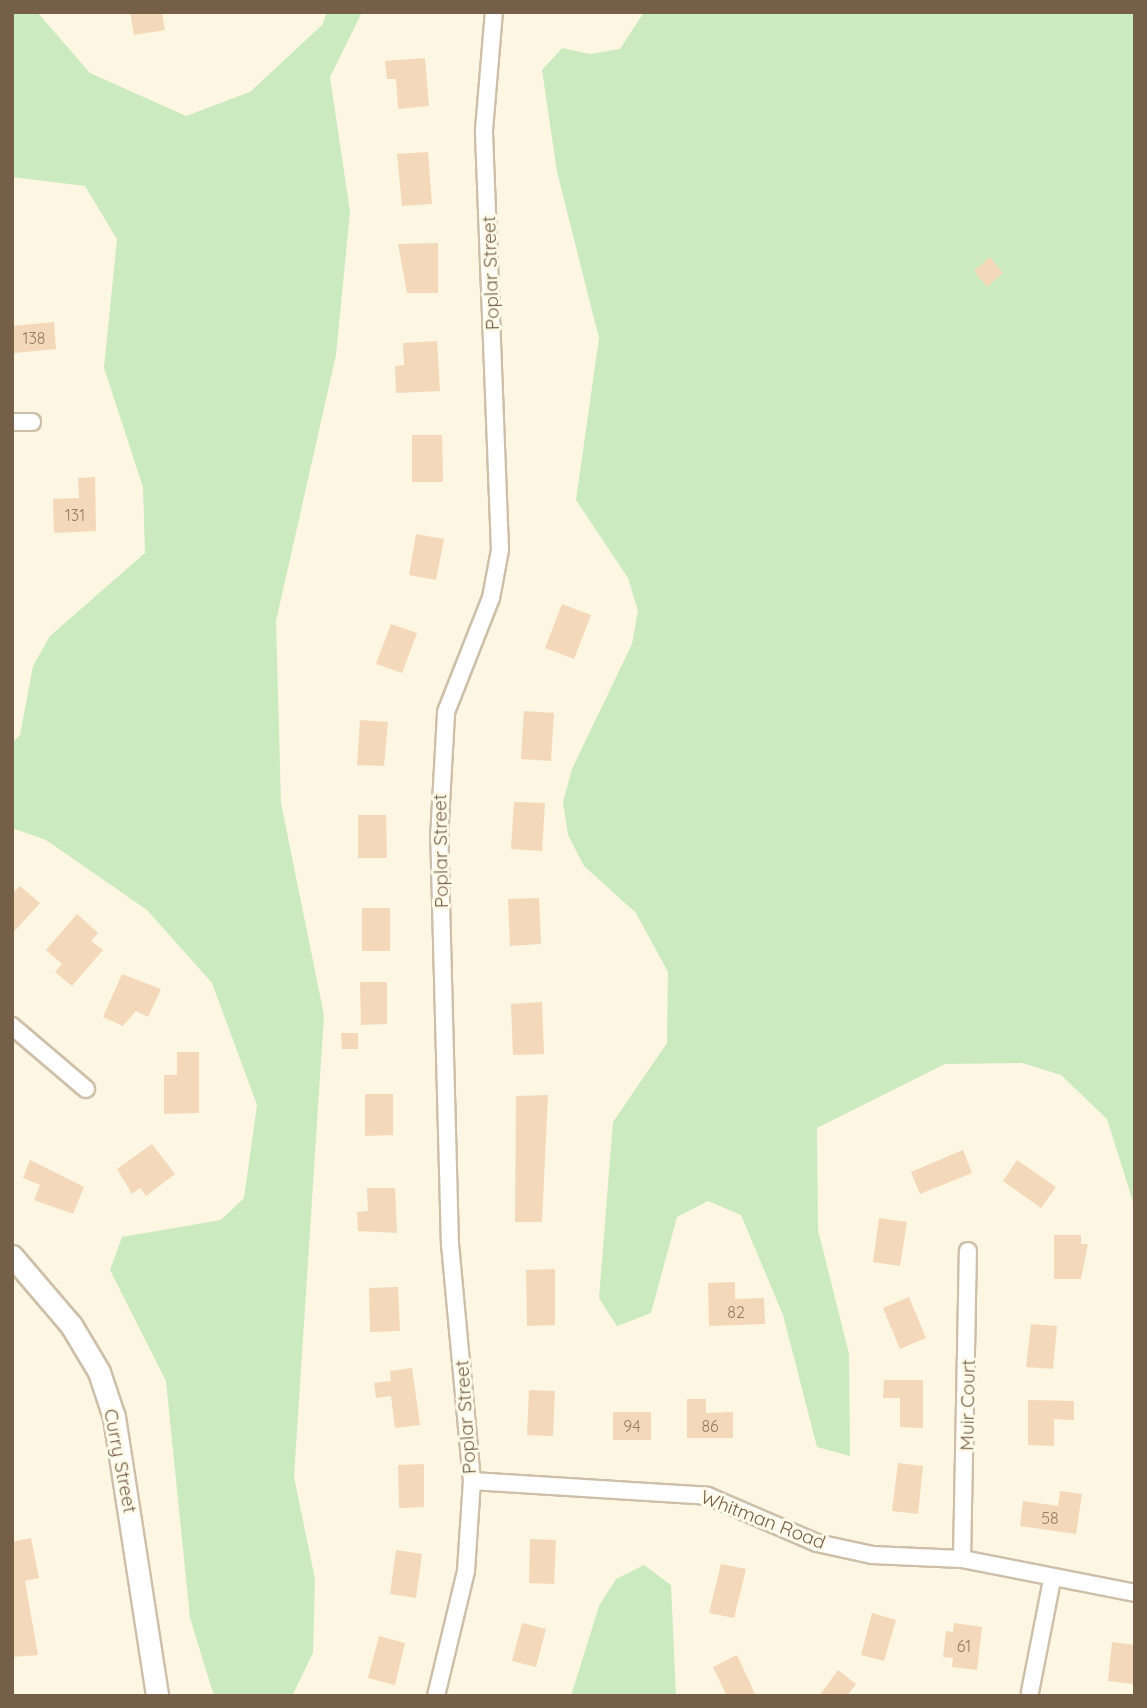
<!DOCTYPE html>
<html>
<head>
<meta charset="utf-8">
<style>
	body { margin:0 }
	#map { position:relative; width:1147px; height:1708px; overflow:hidden; background:#fdf6e2; font-family:Quicksand,sans-serif }
	div>[style] { position:absolute }
	.green>* { inset:0; background:#cbeac0 }
	.building>* { inset:0; background:#f3d9b9 }
	.roads { filter:drop-shadow(2px 0 #cebfa8) drop-shadow(-2px 0 #cebfa8) drop-shadow(0 2px #cebfa8) drop-shadow(0 -2px #cebfa8) }
	.minor>* { height:16px; margin:-8px; padding:0 8px; transform-origin:8px; border-radius:8px; background:#fff }
	.tertiary>* { height:21px; margin:-10.5px; padding:0 10.5px; transform-origin:10.5px; border-radius:10.5px; background:#fff }
	span { translate:-50% -50%; white-space:nowrap; text-align:center; line-height:1.15; -webkit-text-stroke:6px #fffae9; paint-order:stroke }
	.number-label { font-size:16px; color:#947e64 }
	.number-label span { -webkit-text-stroke-width:0 }
	.street-label { font-size:19px; color:#755f48 }
	.frame { position:absolute; inset:0; border:14px solid #755f48; pointer-events:none }
</style>
</head>
<body>
<div id="map">
	<div class="green">
		<div style="clip-path:polygon(12px 12px,37px 12px,90px 73px,186px 116px,250px 92px,322px 25px,327px 12px,362px 12px,330px 77px,350px 212px,336px 355px,276px 621px,281px 803px,324px 1015px,294px 1477px,315px 1579px,313px 1653px,292px 1696px,214px 1696px,190px 1618px,166px 1381px,110px 1270px,122px 1237px,221px 1220px,244px 1198px,257px 1105px,212px 983px,147px 910px,46px 840px,12px 828px,12px 743px,20px 735px,33px 666px,50px 636px,145px 553px,143px 487px,104px 368px,117px 239px,85px 186px,12px 177px)"></div>
		<div style="clip-path:polygon(644px 12px,1135px 12px,1135px 1208px,1107px 1119px,1061px 1075px,1022px 1063px,945px 1064px,817px 1128px,818px 1230px,849px 1354px,850px 1456px,817px 1447px,783px 1315px,741px 1215px,708px 1201px,677px 1217px,651px 1313px,617px 1326px,599px 1298px,613px 1122px,667px 1043px,668px 972px,636px 913px,584px 866px,568px 835px,563px 802px,572px 769px,632px 644px,638px 611px,628px 578px,576px 500px,599px 338px,557px 172px,542px 70px,562px 48px,590px 54px,620px 49px)"></div>
		<div style="clip-path:polygon(644px 1565px,671px 1585px,676px 1696px,571px 1696px,599px 1606px,616px 1579px)"></div>
	</div>
	<div class="building">
		<div style="clip-path:polygon(130px 12px,162px 12px,165px 30px,134px 35px)"></div>
		<div style="clip-path:polygon(425px 58px,429px 106px,398px 109px,396px 79px,387px 79px,385px 61px)"></div>
		<div style="clip-path:polygon(428px 152px,432px 204px,402px 206px,397px 154px)"></div>
		<div style="clip-path:polygon(438px 243px,438px 293px,407px 293px,398px 244px)"></div>
		<div style="clip-path:polygon(990px 257px,1003px 273px,987px 287px,974px 271px)"></div>
		<div style="clip-path:polygon(54px 322px,56px 349px,14px 353px,12px 326px)"></div>
		<div style="clip-path:polygon(437px 341px,440px 391px,396px 393px,395px 366px,404px 365px,403px 343px)"></div>
		<div style="clip-path:polygon(412px 435px,442px 435px,443px 482px,412px 482px)"></div>
		<div style="clip-path:polygon(95px 477px,96px 531px,54px 533px,53px 499px,79px 498px,78px 478px)"></div>
		<div style="clip-path:polygon(416px 534px,444px 539px,436px 580px,409px 575px)"></div>
		<div style="clip-path:polygon(562px 604px,591px 615px,574px 659px,545px 648px)"></div>
		<div style="clip-path:polygon(391px 624px,417px 633px,402px 673px,376px 664px)"></div>
		<div style="clip-path:polygon(524px 711px,554px 713px,551px 761px,521px 759px)"></div>
		<div style="clip-path:polygon(360px 720px,388px 722px,384px 766px,357px 765px)"></div>
		<div style="clip-path:polygon(514px 802px,545px 803px,542px 851px,511px 849px)"></div>
		<div style="clip-path:polygon(358px 815px,386px 815px,387px 858px,358px 858px)"></div>
		<div style="clip-path:polygon(20px 886px,40px 903px,12px 934px,12px 894px)"></div>
		<div style="clip-path:polygon(539px 898px,541px 944px,510px 946px,508px 899px)"></div>
		<div style="clip-path:polygon(362px 908px,390px 908px,390px 951px,362px 951px)"></div>
		<div style="clip-path:polygon(77px 914px,98px 933px,91px 941px,103px 950px,72px 986px,55px 972px,62px 964px,46px 950px)"></div>
		<div style="clip-path:polygon(122px 974px,161px 989px,148px 1017px,136px 1011px,123px 1026px,103px 1017px)"></div>
		<div style="clip-path:polygon(360px 982px,387px 982px,387px 1024px,361px 1025px)"></div>
		<div style="clip-path:polygon(542px 1002px,544px 1054px,513px 1055px,511px 1004px)"></div>
		<div style="clip-path:polygon(341px 1033px,358px 1033px,358px 1049px,342px 1049px)"></div>
		<div style="clip-path:polygon(177px 1052px,199px 1052px,199px 1113px,164px 1114px,164px 1075px,177px 1075px)"></div>
		<div style="clip-path:polygon(365px 1094px,393px 1094px,393px 1135px,365px 1136px)"></div>
		<div style="clip-path:polygon(548px 1095px,542px 1222px,515px 1222px,516px 1096px)"></div>
		<div style="clip-path:polygon(152px 1144px,175px 1174px,146px 1196px,140px 1188px,132px 1194px,117px 1169px)"></div>
		<div style="clip-path:polygon(963px 1150px,972px 1173px,920px 1194px,911px 1172px)"></div>
		<div style="clip-path:polygon(30px 1160px,84px 1187px,73px 1214px,34px 1200px,40px 1185px,23px 1178px)"></div>
		<div style="clip-path:polygon(1017px 1160px,1056px 1187px,1041px 1208px,1003px 1181px)"></div>
		<div style="clip-path:polygon(367px 1188px,395px 1188px,397px 1233px,358px 1231px,357px 1212px,368px 1211px)"></div>
		<div style="clip-path:polygon(879px 1218px,907px 1222px,900px 1266px,873px 1262px)"></div>
		<div style="clip-path:polygon(1054px 1235px,1081px 1235px,1081px 1244px,1088px 1244px,1081px 1279px,1054px 1279px)"></div>
		<div style="clip-path:polygon(555px 1269px,555px 1325px,527px 1326px,526px 1270px)"></div>
		<div style="clip-path:polygon(735px 1282px,735px 1299px,764px 1298px,765px 1324px,709px 1326px,708px 1283px)"></div>
		<div style="clip-path:polygon(398px 1287px,400px 1331px,370px 1332px,369px 1288px)"></div>
		<div style="clip-path:polygon(909px 1297px,926px 1338px,900px 1349px,883px 1308px)"></div>
		<div style="clip-path:polygon(1031px 1324px,1057px 1326px,1053px 1369px,1026px 1367px)"></div>
		<div style="clip-path:polygon(412px 1368px,420px 1425px,395px 1428px,391px 1396px,376px 1398px,374px 1383px,391px 1381px,390px 1371px)"></div>
		<div style="clip-path:polygon(884px 1380px,923px 1380px,923px 1428px,900px 1427px,900px 1398px,883px 1398px)"></div>
		<div style="clip-path:polygon(529px 1390px,555px 1391px,553px 1436px,527px 1435px)"></div>
		<div style="clip-path:polygon(687px 1399px,706px 1399px,706px 1413px,733px 1412px,733px 1438px,687px 1438px)"></div>
		<div style="clip-path:polygon(1028px 1400px,1074px 1401px,1074px 1420px,1054px 1419px,1054px 1446px,1028px 1445px)"></div>
		<div style="clip-path:polygon(613px 1412px,651px 1412px,651px 1440px,613px 1440px)"></div>
		<div style="clip-path:polygon(898px 1463px,923px 1466px,918px 1514px,892px 1511px)"></div>
		<div style="clip-path:polygon(424px 1464px,424px 1507px,399px 1508px,398px 1465px)"></div>
		<div style="clip-path:polygon(1060px 1491px,1082px 1494px,1076px 1534px,1020px 1526px,1023px 1501px,1058px 1506px)"></div>
		<div style="clip-path:polygon(31px 1538px,39px 1578px,25px 1581px,38px 1655px,12px 1657px,12px 1542px)"></div>
		<div style="clip-path:polygon(530px 1539px,556px 1540px,554px 1584px,529px 1583px)"></div>
		<div style="clip-path:polygon(396px 1550px,422px 1554px,416px 1598px,390px 1594px)"></div>
		<div style="clip-path:polygon(721px 1564px,746px 1569px,734px 1618px,709px 1613px)"></div>
		<div style="clip-path:polygon(872px 1613px,896px 1620px,884px 1661px,861px 1655px)"></div>
		<div style="clip-path:polygon(522px 1623px,546px 1629px,536px 1667px,512px 1661px)"></div>
		<div style="clip-path:polygon(954px 1623px,982px 1627px,977px 1670px,952px 1667px,953px 1658px,943px 1657px,946px 1631px,953px 1632px)"></div>
		<div style="clip-path:polygon(379px 1636px,405px 1643px,395px 1685px,368px 1678px)"></div>
		<div style="clip-path:polygon(1112px 1642px,1135px 1645px,1133px 1684px,1108px 1681px)"></div>
		<div style="clip-path:polygon(737px 1655px,756px 1696px,727px 1696px,713px 1667px)"></div>
		<div style="clip-path:polygon(838px 1670px,856px 1684px,847px 1696px,819px 1696px)"></div>
	</div>
	<div class="roads">
		<div class="minor">
			<div style="left:12px;top:422px;width:20px"></div>
			<div style="left:12px;top:1026px;width:97px;rotate:40.4deg"></div>
			<div style="left:472px;top:1481px;width:236px;rotate:3.6deg"></div>
			<div style="left:708px;top:1496px;width:119px;rotate:23.3deg"></div>
			<div style="left:817px;top:1543px;width:56px;rotate:12.3deg"></div>
			<div style="left:872px;top:1555px;width:90px;rotate:2.5deg"></div>
			<div style="left:962px;top:1559px;width:176px;rotate:11.1deg"></div>
			<div style="left:962px;top:1559px;width:308px;rotate:-88.9deg"></div>
			<div style="left:1030px;top:1692px;width:114px;rotate:-78.9deg"></div>
			<div style="left:436px;top:1696px;width:129px;rotate:-76.5deg"></div>
			<div style="left:466px;top:1571px;width:90px;rotate:-86.2deg"></div>
			<div style="left:472px;top:1481px;width:236px;rotate:-95.3deg"></div>
			<div style="left:450px;top:1246px;width:407px;rotate:-91.5deg"></div>
			<div style="left:439px;top:839px;width:127px;rotate:-86.8deg"></div>
			<div style="left:446px;top:712px;width:123px;rotate:-68.5deg"></div>
			<div style="left:491px;top:598px;width:49px;rotate:-79.4deg"></div>
			<div style="left:500px;top:550px;width:420px;rotate:-92.2deg"></div>
			<div style="left:484px;top:130px;width:118px;rotate:-85.2deg"></div>
		</div>
		<div class="tertiary">
			<div style="left:12px;top:1256px;width:91px;rotate:49.5deg"></div>
			<div style="left:71px;top:1325px;width:55px;rotate:59.2deg"></div>
			<div style="left:99px;top:1372px;width:47px;rotate:71.6deg"></div>
			<div style="left:114px;top:1417px;width:282px;rotate:81.2deg"></div>
		</div>
	</div>
	<div class="number-label">
		<span style="left:34px;top:338px">138</span>
		<span style="left:75px;top:515px">131</span>
		<span style="left:736px;top:1312px">82</span>
		<span style="left:632px;top:1426px">94</span>
		<span style="left:710px;top:1426px">86</span>
		<span style="left:1050px;top:1518px">58</span>
		<span style="left:964px;top:1646px">61</span>
	</div>
	<div class="street-label">
		<span style="left:491px;top:273px;rotate:-92deg">Poplar Street</span>
		<span style="left:441px;top:851px;rotate:-91deg">Poplar Street</span>
		<span style="left:968px;top:1405px;rotate:-89deg">Muir Court</span>
		<span style="left:466px;top:1417px;rotate:-94deg">Poplar Street</span>
		<span style="left:120px;top:1461px;rotate:79deg">Curry Street</span>
		<span style="left:763px;top:1520px;rotate:21deg">Whitman Road</span>
	</div>
	<div class="frame"></div>
</div>
</body>
</html>
